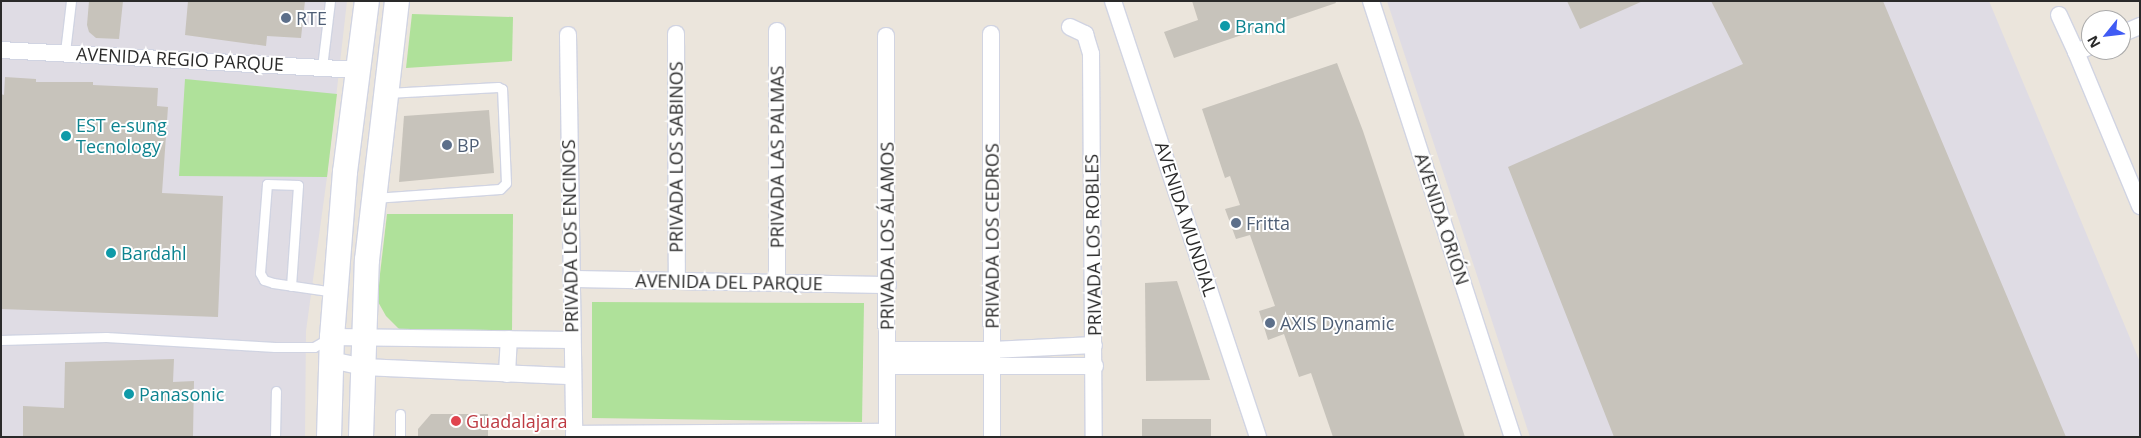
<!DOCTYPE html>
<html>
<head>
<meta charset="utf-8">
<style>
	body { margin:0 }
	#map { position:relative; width:2141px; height:438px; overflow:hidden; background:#ebe5dc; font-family:"Open Sans",sans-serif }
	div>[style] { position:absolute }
	.industrial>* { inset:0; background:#dfdce4 }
	.green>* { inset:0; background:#afe19a }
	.building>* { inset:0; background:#c7c3bb }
	.roads { filter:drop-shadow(1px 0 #d1d4e2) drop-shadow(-1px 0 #d1d4e2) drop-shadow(0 1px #d1d4e2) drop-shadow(0 -1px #d1d4e2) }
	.lane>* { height:9px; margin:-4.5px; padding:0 4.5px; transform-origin:4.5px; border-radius:4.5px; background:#fff }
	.street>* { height:16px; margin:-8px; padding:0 8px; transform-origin:8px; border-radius:8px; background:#fff }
	.secondary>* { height:24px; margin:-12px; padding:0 12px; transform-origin:12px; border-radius:12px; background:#fff }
	.dots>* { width:14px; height:14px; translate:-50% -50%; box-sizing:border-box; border:2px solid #fff; border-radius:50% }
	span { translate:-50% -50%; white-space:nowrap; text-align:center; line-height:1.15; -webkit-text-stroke:4px #fff; paint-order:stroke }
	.service-label { font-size:18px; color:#4e5e75 }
	.left { translate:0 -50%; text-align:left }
	.culture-label { font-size:18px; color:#0d838f }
	.street-label { font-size:18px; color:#2a2a2a }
	.health-label { font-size:18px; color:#be3a42 }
	.frame { position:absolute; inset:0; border:2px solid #2a2a2a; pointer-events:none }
	.north { position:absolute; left:2081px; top:10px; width:50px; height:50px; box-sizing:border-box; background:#fff; border:1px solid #aaa; border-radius:50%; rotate:241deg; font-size:14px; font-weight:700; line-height:20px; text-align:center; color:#2a2a2a }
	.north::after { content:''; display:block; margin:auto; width:18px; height:22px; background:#405bf4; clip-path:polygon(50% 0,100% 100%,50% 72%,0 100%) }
</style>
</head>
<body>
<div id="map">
	<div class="industrial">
		<div style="clip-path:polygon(1px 1px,347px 1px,327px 177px,306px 331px,305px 437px,1px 437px)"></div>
		<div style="clip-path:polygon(1387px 1px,1989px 1px,2140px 362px,2140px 437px,1530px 437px)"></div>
	</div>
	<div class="green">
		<div style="clip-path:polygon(412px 14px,513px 17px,512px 61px,406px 68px)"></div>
		<div style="clip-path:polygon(185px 79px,337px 94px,327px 177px,179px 176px)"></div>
		<div style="clip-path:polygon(387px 214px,513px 214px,512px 331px,399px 329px,386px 316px,377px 300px)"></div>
		<div style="clip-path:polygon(592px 302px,864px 303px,862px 422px,592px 418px)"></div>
	</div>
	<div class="building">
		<div style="clip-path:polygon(89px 1px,123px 1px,119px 39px,96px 38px,89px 32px,87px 25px)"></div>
		<div style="clip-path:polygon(188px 1px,305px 1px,301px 38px,267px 36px,266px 46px,185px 35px)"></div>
		<div style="clip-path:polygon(1192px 1px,1335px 1px,1336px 3px,1174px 58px,1164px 32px,1198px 20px)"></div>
		<div style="clip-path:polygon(1567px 1px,1643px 1px,1580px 29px)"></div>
		<div style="clip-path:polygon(1711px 1px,1883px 1px,2066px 437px,1614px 437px,1508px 167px,1743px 64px)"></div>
		<div style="clip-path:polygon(1337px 63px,1363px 131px,1465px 437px,1333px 437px,1311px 373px,1299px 377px,1284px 334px,1268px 340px,1259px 311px,1275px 306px,1250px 235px,1236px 239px,1225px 209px,1240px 205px,1230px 176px,1225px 178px,1202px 109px)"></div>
		<div style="clip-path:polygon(5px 77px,36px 79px,36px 82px,93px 82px,93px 85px,158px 88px,157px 106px,168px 107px,162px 193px,223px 196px,218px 317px,1px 309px,1px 94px,4px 95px)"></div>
		<div style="clip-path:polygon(489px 110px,494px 173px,399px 182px,404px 116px)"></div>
		<div style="clip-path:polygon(1177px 281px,1210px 380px,1146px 381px,1145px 283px)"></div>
		<div style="clip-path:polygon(174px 359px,173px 382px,194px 381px,193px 437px,23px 437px,23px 406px,64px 408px,65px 362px)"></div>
		<div style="clip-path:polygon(431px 414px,488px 414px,488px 437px,418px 437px,418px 429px)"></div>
		<div style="clip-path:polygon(1142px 419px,1211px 419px,1211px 437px,1142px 437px)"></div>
	</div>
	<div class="roads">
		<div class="lane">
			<div style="left:65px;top:52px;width:51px;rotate:-83.3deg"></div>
			<div style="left:322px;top:67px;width:66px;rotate:-83.1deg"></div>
			<div style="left:374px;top:198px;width:126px;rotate:-4.1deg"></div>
			<div style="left:500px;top:189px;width:8px;rotate:-45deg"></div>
			<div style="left:506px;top:183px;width:94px;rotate:-92.4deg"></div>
			<div style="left:502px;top:89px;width:4px;rotate:-153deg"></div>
			<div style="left:498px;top:87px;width:111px;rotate:176.9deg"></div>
			<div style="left:291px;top:286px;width:101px;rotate:-86deg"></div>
			<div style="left:298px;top:185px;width:31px;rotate:-178deg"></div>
			<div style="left:267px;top:184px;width:89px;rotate:94.5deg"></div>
			<div style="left:260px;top:273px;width:8px;rotate:60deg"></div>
			<div style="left:264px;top:280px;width:9px;rotate:18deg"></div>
			<div style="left:273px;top:283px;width:63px;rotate:8.3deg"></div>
			<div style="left:1px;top:340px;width:105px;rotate:-1.6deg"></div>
			<div style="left:106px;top:337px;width:169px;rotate:3.4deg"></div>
			<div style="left:275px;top:347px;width:39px"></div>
			<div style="left:314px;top:347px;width:16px;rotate:-30deg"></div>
			<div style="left:400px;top:414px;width:23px;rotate:90deg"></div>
			<div style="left:275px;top:437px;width:46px;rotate:-88.8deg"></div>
		</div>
		<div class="street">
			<div style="left:1113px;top:1px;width:459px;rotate:71.6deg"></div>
			<div style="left:1371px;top:1px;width:459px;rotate:72deg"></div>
			<div style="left:2059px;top:15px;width:41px;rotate:65.3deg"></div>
			<div style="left:2076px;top:52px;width:167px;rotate:67.4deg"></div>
			<div style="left:1070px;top:27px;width:17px;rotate:25deg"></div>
			<div style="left:1085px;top:34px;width:21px;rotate:73deg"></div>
			<div style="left:1091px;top:54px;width:383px;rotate:89.6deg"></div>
			<div style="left:777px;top:31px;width:252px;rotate:90deg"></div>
			<div style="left:676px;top:34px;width:247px;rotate:89.8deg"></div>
			<div style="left:991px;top:34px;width:403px;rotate:89.9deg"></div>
			<div style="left:2121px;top:34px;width:21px;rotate:-23deg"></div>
			<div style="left:568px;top:35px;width:402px;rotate:89.1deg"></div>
			<div style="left:886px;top:36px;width:401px;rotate:89.9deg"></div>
			<div style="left:1px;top:50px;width:358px;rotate:3.2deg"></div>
			<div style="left:2076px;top:52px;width:16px;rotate:-22deg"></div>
			<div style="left:571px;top:279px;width:317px;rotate:1.1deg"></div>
			<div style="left:332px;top:337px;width:240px;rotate:0.7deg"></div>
			<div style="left:887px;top:350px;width:105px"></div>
			<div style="left:992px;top:350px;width:102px;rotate:-2.8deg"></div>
			<div style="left:331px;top:360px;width:33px;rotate:12deg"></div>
			<div style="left:363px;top:367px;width:210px;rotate:2.5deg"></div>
			<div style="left:887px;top:366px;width:208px"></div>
			<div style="left:507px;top:374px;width:35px;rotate:-87deg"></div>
			<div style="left:574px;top:434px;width:313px;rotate:-0.4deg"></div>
		</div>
		<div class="secondary">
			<div style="left:329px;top:437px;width:100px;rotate:-88.3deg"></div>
			<div style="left:332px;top:337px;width:166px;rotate:-85.5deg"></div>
			<div style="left:345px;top:172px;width:172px;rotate:-82.7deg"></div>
			<div style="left:361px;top:437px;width:177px;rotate:-88.1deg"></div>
			<div style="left:367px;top:260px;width:261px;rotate:-83.4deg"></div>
		</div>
	</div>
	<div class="dots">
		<div style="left:286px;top:18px;background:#5c6f8a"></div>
		<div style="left:1225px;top:26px;background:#0f9aa8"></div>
		<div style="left:66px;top:136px;background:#0f9aa8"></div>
		<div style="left:447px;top:145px;background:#5c6f8a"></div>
		<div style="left:1236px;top:223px;background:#5c6f8a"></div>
		<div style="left:111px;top:253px;background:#0f9aa8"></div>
		<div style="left:1270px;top:323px;background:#5c6f8a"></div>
		<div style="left:129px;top:394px;background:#0f9aa8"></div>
		<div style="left:456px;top:421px;background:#e0444e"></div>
	</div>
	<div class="service-label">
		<span class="left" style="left:296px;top:18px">RTE</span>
		<span class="left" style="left:457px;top:145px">BP</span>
		<span class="left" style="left:1246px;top:223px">Fritta</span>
		<span class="left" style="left:1280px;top:323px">AXIS Dynamic</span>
	</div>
	<div class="culture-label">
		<span class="left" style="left:1235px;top:26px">Brand</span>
		<span class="left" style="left:76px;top:136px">EST e-sung<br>Tecnology</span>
		<span class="left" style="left:121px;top:253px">Bardahl</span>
		<span class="left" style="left:139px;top:394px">Panasonic</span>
	</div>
	<div class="street-label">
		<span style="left:180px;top:59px;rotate:3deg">AVENIDA REGIO PARQUE</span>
		<span style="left:676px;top:157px;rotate:-90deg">PRIVADA LOS SABINOS</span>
		<span style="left:777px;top:157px;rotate:-90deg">PRIVADA LAS PALMAS</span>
		<span style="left:1186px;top:219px;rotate:72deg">AVENIDA MUNDIAL</span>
		<span style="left:1442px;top:219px;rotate:72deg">AVENIDA ORIÓN</span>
		<span style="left:570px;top:236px;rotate:-91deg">PRIVADA LOS ENCINOS</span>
		<span style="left:887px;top:236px;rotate:-90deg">PRIVADA LOS ÁLAMOS</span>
		<span style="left:992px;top:236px;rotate:-90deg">PRIVADA LOS CEDROS</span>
		<span style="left:1093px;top:245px;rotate:-91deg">PRIVADA LOS ROBLES</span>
		<span style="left:729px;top:282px;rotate:1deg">AVENIDA DEL PARQUE</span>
	</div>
	<div class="health-label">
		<span class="left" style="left:466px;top:421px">Guadalajara</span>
	</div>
	<div class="frame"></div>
	<div class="north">N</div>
</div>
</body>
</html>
